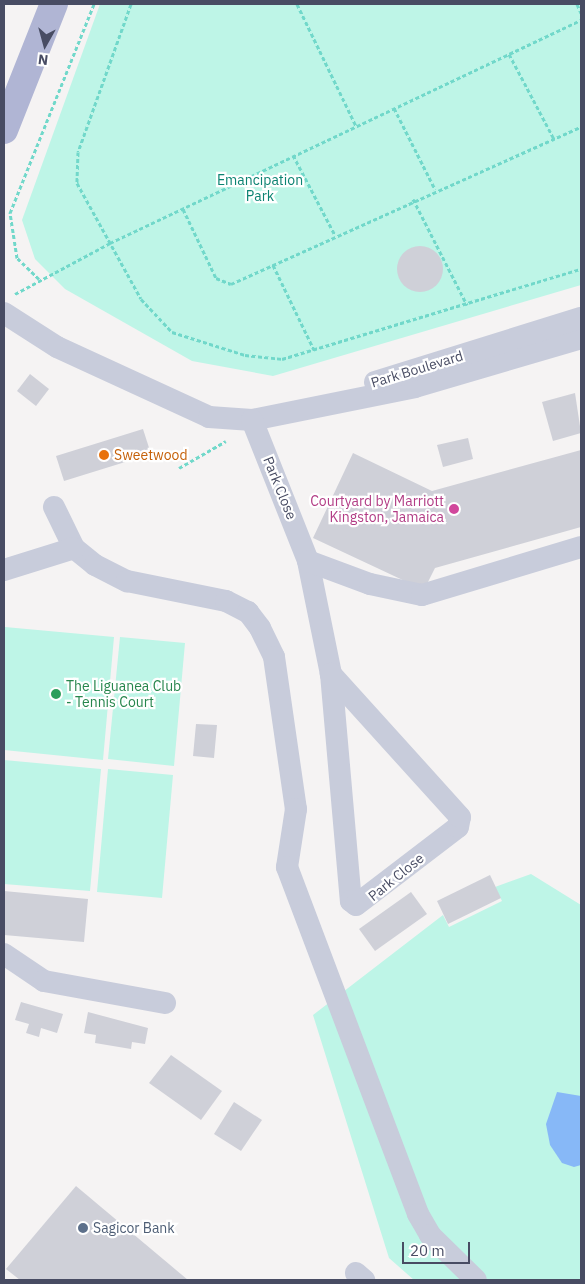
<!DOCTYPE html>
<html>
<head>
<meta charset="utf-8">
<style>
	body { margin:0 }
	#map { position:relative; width:585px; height:1284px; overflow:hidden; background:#f5f3f3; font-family:"IBM Plex Sans",sans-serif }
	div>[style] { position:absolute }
	.green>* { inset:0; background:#bef5e7 }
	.water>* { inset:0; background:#87b8f7 }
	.building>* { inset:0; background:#cfd0d8 }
	.round { border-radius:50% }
	.path>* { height:3px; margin-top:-1.5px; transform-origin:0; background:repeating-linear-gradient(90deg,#71d8ca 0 4px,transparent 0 6.5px) }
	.minor>* { height:22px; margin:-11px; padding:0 11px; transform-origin:11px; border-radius:11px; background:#c8ccdb }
	.major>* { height:28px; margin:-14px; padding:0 14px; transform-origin:14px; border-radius:14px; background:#b0b5d4 }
	.dots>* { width:14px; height:14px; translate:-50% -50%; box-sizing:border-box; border:2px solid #fff; border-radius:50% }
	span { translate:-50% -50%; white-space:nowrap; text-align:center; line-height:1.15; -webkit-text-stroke:4.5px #fff; paint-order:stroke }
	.park-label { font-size:14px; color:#0c8372 }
	.street-label { font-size:14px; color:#484c63 }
	.food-label { font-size:14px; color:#c56008 }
	.left { translate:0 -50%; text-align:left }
	.hotel-label { font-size:14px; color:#b23c85 }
	.right { translate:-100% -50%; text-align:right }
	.leisure-label { font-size:14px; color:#27864d }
	.service-label { font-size:14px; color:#4e5e75 }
	.frame { position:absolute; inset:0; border:5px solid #484c63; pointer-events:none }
	.north { position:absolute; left:20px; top:20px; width:50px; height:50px; -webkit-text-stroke:4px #fff; paint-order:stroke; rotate:187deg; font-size:14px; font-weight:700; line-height:20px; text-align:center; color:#484c63 }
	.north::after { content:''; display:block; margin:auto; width:18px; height:22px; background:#484c63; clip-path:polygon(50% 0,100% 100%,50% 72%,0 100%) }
	.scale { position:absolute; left:402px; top:1242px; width:68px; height:22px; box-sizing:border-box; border:2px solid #484c63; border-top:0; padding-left:6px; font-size:15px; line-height:18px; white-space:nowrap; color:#484c63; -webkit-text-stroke:4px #fff; paint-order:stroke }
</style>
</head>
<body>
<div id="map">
	<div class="green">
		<div style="clip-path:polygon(100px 4px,581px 4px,581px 285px,273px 376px,192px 361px,65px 289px,35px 259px,22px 220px)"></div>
		<div style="clip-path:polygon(5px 627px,114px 637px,103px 760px,4px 750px)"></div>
		<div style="clip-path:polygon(120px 637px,185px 643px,174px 766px,108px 759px)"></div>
		<div style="clip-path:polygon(4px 760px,101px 769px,90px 891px,4px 884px)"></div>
		<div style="clip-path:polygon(108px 769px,173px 775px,162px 898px,97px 892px)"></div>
		<div style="clip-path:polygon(531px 874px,581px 905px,581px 1280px,414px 1280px,389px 1258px,313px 1015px,443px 915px,449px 927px,502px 901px,495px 887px)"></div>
	</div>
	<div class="water">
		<div style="clip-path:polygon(557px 1092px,581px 1096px,581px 1165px,574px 1167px,562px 1163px,550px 1145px,546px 1124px)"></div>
	</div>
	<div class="building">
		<div class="round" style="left:397px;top:246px;width:46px;height:46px"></div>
		<div style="clip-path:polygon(30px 374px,49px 389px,36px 406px,17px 391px)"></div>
		<div style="clip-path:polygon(575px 393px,581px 433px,553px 441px,542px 402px)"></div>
		<div style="clip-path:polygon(143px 429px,151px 454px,64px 481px,56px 456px)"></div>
		<div style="clip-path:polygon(468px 438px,473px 459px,443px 467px,437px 445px)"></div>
		<div style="clip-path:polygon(581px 450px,581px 527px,435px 568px,424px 590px,313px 538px,353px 453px,432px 491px)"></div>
		<div style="clip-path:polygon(196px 724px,217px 725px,214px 758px,193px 756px)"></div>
		<div style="clip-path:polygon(490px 875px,501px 898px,448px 924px,437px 901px)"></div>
		<div style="clip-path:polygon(4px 891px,88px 899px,84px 942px,4px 935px)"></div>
		<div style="clip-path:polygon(411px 892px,427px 914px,375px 951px,359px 929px)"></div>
		<div style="clip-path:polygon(21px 1002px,63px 1014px,57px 1033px,41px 1028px,39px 1037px,26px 1033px,29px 1024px,15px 1020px)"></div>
		<div style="clip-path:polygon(88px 1012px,148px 1028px,145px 1044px,132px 1042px,131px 1049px,95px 1043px,96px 1035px,84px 1033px)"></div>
		<div style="clip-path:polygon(171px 1055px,222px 1091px,201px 1120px,149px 1083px)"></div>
		<div style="clip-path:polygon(234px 1102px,262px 1120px,241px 1151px,214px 1134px)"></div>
		<div style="clip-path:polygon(76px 1186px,188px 1280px,20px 1280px,6px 1269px)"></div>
	</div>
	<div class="path">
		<div style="left:131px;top:4px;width:157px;rotate:109.7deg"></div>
		<div style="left:78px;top:152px;width:31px;rotate:92deg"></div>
		<div style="left:77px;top:183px;width:132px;rotate:61.1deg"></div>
		<div style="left:141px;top:299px;width:45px;rotate:46.8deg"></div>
		<div style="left:172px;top:332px;width:77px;rotate:17.5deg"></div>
		<div style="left:245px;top:355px;width:37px;rotate:6deg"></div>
		<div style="left:282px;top:359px;width:312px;rotate:-16.8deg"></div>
		<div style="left:297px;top:4px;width:136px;rotate:64.2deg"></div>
		<div style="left:577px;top:4px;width:10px;rotate:66deg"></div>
		<div style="left:509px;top:54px;width:96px;rotate:62.1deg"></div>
		<div style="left:394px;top:108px;width:91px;rotate:63.2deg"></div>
		<div style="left:293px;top:155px;width:90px;rotate:62.3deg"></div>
		<div style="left:413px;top:199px;width:119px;rotate:63deg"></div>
		<div style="left:183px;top:209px;width:76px;rotate:64.4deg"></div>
		<div style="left:216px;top:278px;width:16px;rotate:22deg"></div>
		<div style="left:231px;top:284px;width:384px;rotate:-24.2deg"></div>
		<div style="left:273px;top:265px;width:94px;rotate:64.2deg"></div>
		<div style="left:39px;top:279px;width:30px;rotate:-136deg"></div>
		<div style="left:17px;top:258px;width:46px;rotate:-98.8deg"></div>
		<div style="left:10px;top:213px;width:225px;rotate:-68.1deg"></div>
		<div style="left:15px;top:294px;width:108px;rotate:-28.2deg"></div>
		<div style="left:110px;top:243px;width:521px;rotate:-25.34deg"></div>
		<div style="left:179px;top:468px;width:54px;rotate:-29.9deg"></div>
	</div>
	<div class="minor">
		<div style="left:4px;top:313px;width:63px;rotate:32.7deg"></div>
		<div style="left:57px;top:347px;width:167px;rotate:24.7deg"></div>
		<div style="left:209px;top:417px;width:43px;rotate:4deg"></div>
		<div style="left:252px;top:420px;width:166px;rotate:-11.4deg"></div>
		<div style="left:415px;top:387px;width:173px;rotate:-16.4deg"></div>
		<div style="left:375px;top:382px;width:216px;rotate:-17.3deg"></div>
		<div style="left:252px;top:420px;width:152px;rotate:68.3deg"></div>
		<div style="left:308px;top:561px;width:115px;rotate:78.5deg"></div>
		<div style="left:331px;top:674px;width:228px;rotate:85deg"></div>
		<div style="left:351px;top:901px;width:6px;rotate:39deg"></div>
		<div style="left:356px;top:905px;width:128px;rotate:-37.4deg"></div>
		<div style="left:458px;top:827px;width:10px;rotate:-79deg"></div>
		<div style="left:460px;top:817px;width:193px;rotate:-132.1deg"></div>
		<div style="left:54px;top:507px;width:46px;rotate:64deg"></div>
		<div style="left:74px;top:548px;width:27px;rotate:39deg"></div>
		<div style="left:95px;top:565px;width:36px;rotate:27deg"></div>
		<div style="left:127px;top:581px;width:101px;rotate:11.4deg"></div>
		<div style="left:226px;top:601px;width:25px;rotate:27deg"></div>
		<div style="left:248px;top:612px;width:20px;rotate:53deg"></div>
		<div style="left:260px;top:628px;width:32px;rotate:64deg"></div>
		<div style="left:274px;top:657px;width:154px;rotate:81.8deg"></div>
		<div style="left:296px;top:809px;width:59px;rotate:98.8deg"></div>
		<div style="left:287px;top:867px;width:371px;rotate:69.3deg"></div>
		<div style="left:418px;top:1214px;width:24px;rotate:60deg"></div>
		<div style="left:430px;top:1235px;width:64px;rotate:44.4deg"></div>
		<div style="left:308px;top:561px;width:66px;rotate:20.4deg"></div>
		<div style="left:370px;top:584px;width:53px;rotate:11.9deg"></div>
		<div style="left:422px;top:595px;width:166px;rotate:-16.8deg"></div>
		<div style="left:4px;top:570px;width:73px;rotate:-17.4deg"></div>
		<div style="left:4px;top:954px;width:48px;rotate:34deg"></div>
		<div style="left:44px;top:981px;width:123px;rotate:10.3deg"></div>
		<div style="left:356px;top:1273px;width:11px;rotate:41deg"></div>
	</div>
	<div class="major">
		<div style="left:4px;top:130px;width:136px;rotate:-68.4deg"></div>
	</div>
	<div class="dots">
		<div style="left:104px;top:455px;background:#e8710a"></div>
		<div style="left:454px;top:509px;background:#d1479c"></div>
		<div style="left:56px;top:694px;background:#2e9e5b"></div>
		<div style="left:83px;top:1228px;background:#5c6f8a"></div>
	</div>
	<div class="park-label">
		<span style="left:260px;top:188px">Emancipation<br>Park</span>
	</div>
	<div class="street-label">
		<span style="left:417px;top:369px;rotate:-17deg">Park Boulevard</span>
		<span style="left:280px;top:488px;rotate:68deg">Park Close</span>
		<span style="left:396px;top:877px;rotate:-39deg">Park Close</span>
	</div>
	<div class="food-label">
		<span class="left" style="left:114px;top:455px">Sweetwood</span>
	</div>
	<div class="hotel-label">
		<span class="right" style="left:444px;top:509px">Courtyard by Marriott<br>Kingston, Jamaica</span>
	</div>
	<div class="leisure-label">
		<span class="left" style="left:66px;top:694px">The Liguanea Club<br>- Tennis Court</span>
	</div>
	<div class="service-label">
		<span class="left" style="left:93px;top:1228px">Sagicor Bank</span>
	</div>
	<div class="frame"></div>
	<div class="north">N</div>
	<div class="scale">20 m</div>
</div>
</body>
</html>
